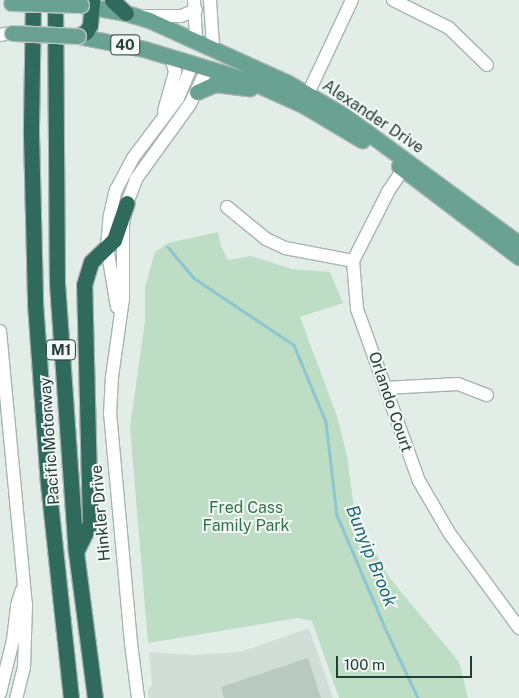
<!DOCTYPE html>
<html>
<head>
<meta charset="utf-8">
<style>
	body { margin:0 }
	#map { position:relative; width:519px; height:698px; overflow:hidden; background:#e3ede8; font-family:"Public Sans",sans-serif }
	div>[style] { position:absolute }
	.built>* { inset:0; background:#d1ddd7 }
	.green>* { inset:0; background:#bdddc5 }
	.stream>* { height:2.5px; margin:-1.25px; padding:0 1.25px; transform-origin:1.25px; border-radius:1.25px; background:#8dc6d1 }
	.building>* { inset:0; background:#b9c8c1 }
	.roads { filter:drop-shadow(1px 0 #a6b5af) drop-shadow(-1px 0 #a6b5af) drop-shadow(0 1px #a6b5af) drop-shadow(0 -1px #a6b5af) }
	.minor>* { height:12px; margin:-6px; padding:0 6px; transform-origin:6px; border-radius:6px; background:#fff }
	.major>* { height:15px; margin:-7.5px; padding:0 7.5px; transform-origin:7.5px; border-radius:7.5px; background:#69a192 }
	.highway>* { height:15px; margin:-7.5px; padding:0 7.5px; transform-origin:7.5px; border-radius:7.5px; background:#2f6a5d }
	.bridges { filter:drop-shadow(1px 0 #c1c9c7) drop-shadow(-1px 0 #c1c9c7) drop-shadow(0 1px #c1c9c7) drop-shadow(0 -1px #c1c9c7) }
	.major-bridge>* { height:15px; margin:-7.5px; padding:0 7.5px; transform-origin:7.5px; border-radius:7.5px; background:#69a192 }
	span { translate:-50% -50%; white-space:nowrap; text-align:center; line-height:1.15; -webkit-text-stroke:4px #f4f9f7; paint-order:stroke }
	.shield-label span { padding:1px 4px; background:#f4f9f7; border:1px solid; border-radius:4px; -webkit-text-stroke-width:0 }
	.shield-label { font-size:15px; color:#233e37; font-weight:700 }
	.street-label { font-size:16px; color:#233e37 }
	.park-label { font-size:16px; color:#2e7449 }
	.water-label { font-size:18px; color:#1e6a79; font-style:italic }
	.scale { position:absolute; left:336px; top:656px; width:136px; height:22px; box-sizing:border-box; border:2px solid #233e37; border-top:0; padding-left:6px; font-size:15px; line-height:18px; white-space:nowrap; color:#233e37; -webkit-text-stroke:4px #f4f9f7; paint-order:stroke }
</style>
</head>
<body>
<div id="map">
	<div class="built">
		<div style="clip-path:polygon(309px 628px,333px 698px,149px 698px,148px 691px,152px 684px,149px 652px,192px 655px,240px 652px)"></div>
	</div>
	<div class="green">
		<div style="clip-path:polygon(218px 232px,221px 246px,228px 260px,251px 256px,292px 269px,330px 272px,343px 303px,300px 317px,337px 416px,347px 456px,355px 516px,389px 577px,459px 662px,468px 698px,339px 698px,312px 621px,298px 618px,148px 643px,130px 428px,145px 321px,145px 287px,155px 252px,168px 243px)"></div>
	</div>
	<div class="stream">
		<div style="left:168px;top:247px;width:40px;rotate:50deg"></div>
		<div style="left:194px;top:278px;width:120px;rotate:33.8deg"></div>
		<div style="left:294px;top:345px;width:83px;rotate:67.4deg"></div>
		<div style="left:326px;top:422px;width:94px;rotate:83.3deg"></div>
		<div style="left:337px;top:515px;width:127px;rotate:66.9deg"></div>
		<div style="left:387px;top:632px;width:73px;rotate:64.8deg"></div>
	</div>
	<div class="building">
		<div style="clip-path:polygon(308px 658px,321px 698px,224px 698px,221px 687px)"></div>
	</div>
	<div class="roads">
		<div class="minor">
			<div style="left:194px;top:0;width:40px;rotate:87.1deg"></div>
			<div style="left:210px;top:0;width:47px;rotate:86.3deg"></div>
			<div style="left:393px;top:0;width:63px;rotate:26.6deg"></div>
			<div style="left:449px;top:28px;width:53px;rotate:44.2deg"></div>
			<div style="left:142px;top:16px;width:39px"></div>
			<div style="left:181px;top:16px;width:16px;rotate:-22deg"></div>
			<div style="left:0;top:35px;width:10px;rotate:-11deg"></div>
			<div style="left:304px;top:102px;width:113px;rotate:-64.8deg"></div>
			<div style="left:164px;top:111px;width:41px;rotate:-74.2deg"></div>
			<div style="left:175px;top:72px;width:16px;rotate:-105deg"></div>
			<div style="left:408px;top:162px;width:36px;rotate:124deg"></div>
			<div style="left:388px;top:192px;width:77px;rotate:116.9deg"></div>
			<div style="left:353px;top:261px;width:48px;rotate:85.2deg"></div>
			<div style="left:357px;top:309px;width:183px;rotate:70.2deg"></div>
			<div style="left:419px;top:481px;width:61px;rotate:59.7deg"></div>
			<div style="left:450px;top:534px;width:117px;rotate:53.7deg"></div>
			<div style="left:227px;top:207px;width:50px;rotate:39.4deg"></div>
			<div style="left:266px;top:239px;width:21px;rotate:25deg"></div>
			<div style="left:285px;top:248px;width:69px;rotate:10.8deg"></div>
			<div style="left:117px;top:307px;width:61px;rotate:-99.5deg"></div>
			<div style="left:107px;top:247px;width:32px;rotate:-85deg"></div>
			<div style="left:110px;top:215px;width:26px;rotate:-77deg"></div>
			<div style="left:116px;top:190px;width:36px;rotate:-62deg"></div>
			<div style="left:133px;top:158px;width:75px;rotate:-53.1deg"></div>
			<div style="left:178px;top:98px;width:38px;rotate:-67deg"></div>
			<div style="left:0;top:331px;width:274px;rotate:84.6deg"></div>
			<div style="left:26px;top:604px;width:63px;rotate:91.8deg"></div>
			<div style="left:24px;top:667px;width:32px;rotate:104deg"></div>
			<div style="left:385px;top:388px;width:73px;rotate:-3.1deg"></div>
			<div style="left:458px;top:384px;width:31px;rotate:21deg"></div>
			<div style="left:0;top:693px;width:55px;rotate:-76.2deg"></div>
			<div style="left:13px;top:640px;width:35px;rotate:-83deg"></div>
			<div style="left:17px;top:605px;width:16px;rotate:-72deg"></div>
			<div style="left:138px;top:698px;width:55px;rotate:-97.3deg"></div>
			<div style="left:131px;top:643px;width:230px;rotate:-95.2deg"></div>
			<div style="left:110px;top:414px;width:37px;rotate:-87deg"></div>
			<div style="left:112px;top:377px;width:79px;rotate:-82deg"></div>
			<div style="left:123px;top:299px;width:74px;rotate:-90deg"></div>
			<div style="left:123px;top:225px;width:22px;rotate:-80deg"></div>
			<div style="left:127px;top:203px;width:26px;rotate:-69deg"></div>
			<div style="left:136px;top:179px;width:92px;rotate:-54.2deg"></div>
			<div style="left:190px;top:104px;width:41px;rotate:-64.1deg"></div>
		</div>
		<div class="major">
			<div style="left:81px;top:5px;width:46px;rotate:10.1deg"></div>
			<div style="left:126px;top:13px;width:24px;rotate:17deg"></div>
			<div style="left:149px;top:20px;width:153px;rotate:24.4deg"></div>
			<div style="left:288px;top:83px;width:66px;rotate:30.1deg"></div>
			<div style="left:345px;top:116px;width:216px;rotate:36.3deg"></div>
			<div style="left:78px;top:36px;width:67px;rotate:11.1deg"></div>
			<div style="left:144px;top:49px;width:108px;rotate:16.8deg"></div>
			<div style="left:247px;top:80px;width:61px;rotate:24.1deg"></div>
			<div style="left:303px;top:105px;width:69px;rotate:30.7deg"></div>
			<div style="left:197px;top:92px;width:20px;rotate:-24deg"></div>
			<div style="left:215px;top:84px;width:35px;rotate:7deg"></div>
			<div style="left:399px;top:166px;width:151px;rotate:37.2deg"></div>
		</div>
		<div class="highway">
			<div style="left:33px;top:0;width:134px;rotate:90.9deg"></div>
			<div style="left:31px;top:134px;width:169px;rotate:88.6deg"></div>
			<div style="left:35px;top:303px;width:180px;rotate:85.9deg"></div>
			<div style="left:48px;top:483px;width:216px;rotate:83.9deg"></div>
			<div style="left:55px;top:0;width:283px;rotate:89.6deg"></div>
			<div style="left:57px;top:283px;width:270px;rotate:86deg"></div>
			<div style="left:76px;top:552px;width:147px;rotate:82.6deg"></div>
			<div style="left:112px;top:0;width:19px;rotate:43deg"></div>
			<div style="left:78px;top:36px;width:9px;rotate:-27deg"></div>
			<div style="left:86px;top:32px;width:8px;rotate:-60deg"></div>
			<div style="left:90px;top:25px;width:25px;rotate:-85deg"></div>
			<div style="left:77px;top:550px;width:30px;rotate:-64deg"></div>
			<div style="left:90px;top:523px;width:238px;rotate:-91.4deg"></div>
			<div style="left:84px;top:285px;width:24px;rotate:-73deg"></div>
			<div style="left:91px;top:262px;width:32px;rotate:-44deg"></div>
			<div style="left:114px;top:240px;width:39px;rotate:-71deg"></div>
		</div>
	</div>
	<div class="bridges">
		<div class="major-bridge">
			<div style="left:11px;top:3px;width:70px;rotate:1.6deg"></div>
			<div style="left:12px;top:33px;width:66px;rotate:2.6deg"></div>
		</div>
	</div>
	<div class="shield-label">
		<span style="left:125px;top:45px">40</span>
		<span style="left:61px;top:350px">M1</span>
	</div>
	<div class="street-label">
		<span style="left:373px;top:117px;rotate:34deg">Alexander Drive</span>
		<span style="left:390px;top:402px;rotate:71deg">Orlando Court</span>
		<span style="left:50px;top:441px;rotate:-94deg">Pacific Motorway</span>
		<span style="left:101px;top:513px;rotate:-95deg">Hinkler Drive</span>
	</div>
	<div class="park-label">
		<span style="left:246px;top:517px">Fred Cass<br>Family Park</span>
	</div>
	<div class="water-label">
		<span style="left:371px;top:556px;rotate:68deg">Bunyip Brook</span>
	</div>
	<div class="scale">100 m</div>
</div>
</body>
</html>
